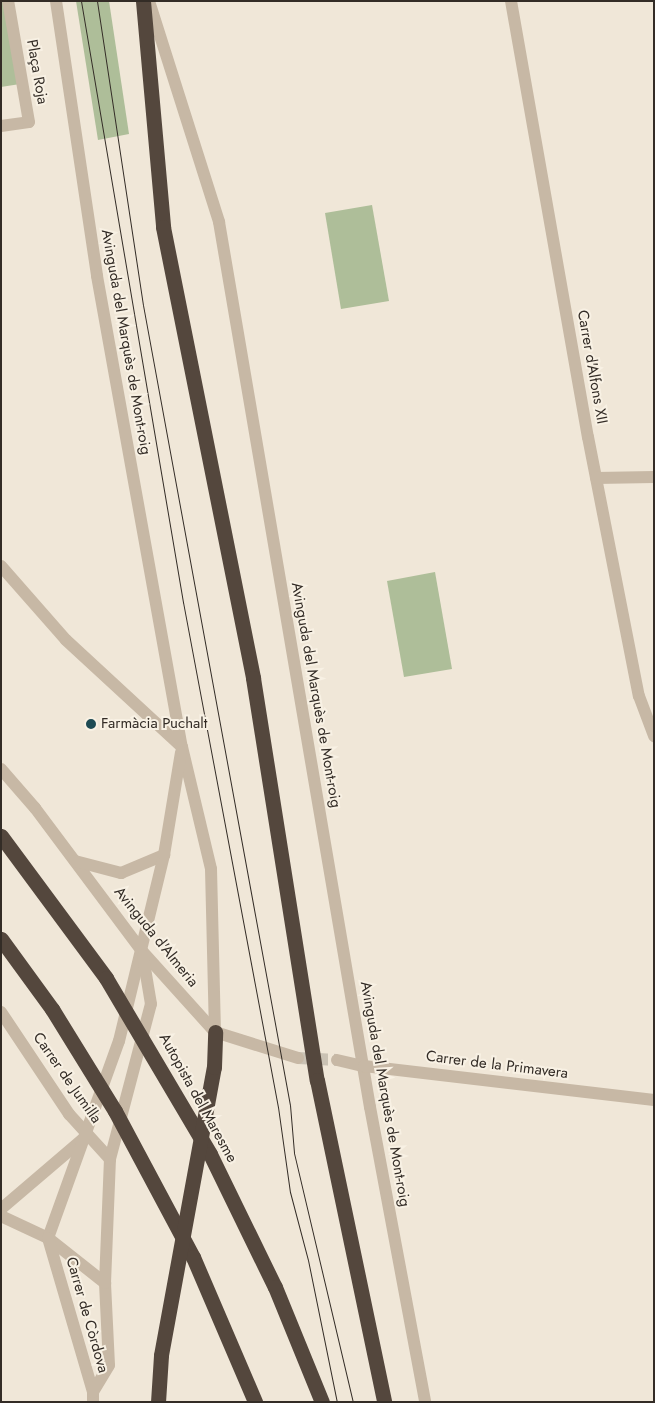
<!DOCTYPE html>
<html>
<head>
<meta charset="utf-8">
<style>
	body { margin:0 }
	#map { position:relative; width:655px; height:1403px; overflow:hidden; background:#f0e7d8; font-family:Jost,sans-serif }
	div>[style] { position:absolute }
	.green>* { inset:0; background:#aebe99 }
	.minor-tunnel>* { height:12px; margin-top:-6px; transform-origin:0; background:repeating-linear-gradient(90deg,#cac2b4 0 12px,transparent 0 18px) }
	.pedestrian>* { height:12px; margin:-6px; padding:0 6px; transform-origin:6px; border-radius:6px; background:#c7b8a5 }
	.minor>* { height:12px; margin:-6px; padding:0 6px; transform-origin:6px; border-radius:6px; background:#c7b8a5 }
	.motorway>* { height:15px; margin:-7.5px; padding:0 7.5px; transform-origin:7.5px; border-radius:7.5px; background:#54473d }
	.tram>* { height:1px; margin:-0.5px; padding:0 0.5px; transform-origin:0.5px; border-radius:0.5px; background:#332c26 }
	.dots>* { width:14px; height:14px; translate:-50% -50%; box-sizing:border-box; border:2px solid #f8f1e4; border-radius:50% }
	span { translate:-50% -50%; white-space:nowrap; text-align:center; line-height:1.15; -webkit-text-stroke:4px #f8f1e4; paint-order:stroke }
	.street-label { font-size:15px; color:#332c26 }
	.poi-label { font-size:15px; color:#332c26 }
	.left { translate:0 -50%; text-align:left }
	.frame { position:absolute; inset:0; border:2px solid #332c26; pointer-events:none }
</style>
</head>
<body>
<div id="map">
	<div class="green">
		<div style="clip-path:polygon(1px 1px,6px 1px,20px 84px,1px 87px)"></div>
		<div style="clip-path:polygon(76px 1px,109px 1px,129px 134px,98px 140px)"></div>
		<div style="clip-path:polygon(372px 205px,389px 301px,341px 309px,325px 213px)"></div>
		<div style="clip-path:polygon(435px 572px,452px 669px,404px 677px,387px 581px)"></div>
	</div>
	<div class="minor-tunnel">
		<div style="left:298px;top:1058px;width:39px;rotate:3deg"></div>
	</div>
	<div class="pedestrian">
		<div style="left:1px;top:126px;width:28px;rotate:-8deg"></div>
		<div style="left:29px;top:122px;width:123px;rotate:-99.8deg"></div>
	</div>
	<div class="minor">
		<div style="left:56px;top:1px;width:278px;rotate:81.5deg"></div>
		<div style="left:97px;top:276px;width:479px;rotate:79.8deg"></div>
		<div style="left:182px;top:747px;width:125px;rotate:76.6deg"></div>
		<div style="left:211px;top:869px;width:163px;rotate:88.6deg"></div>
		<div style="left:149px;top:1px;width:232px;rotate:72.4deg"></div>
		<div style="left:219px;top:222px;width:898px;rotate:80.32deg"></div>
		<div style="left:370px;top:1107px;width:300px;rotate:79.4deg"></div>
		<div style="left:511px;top:1px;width:443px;rotate:80deg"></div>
		<div style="left:588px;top:437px;width:264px;rotate:78.9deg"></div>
		<div style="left:639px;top:696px;width:43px;rotate:69.4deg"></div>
		<div style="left:596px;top:478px;width:58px;rotate:-1deg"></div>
		<div style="left:1px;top:566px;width:98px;rotate:48.7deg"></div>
		<div style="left:66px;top:640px;width:158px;rotate:42.7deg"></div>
		<div style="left:1px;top:769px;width:52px;rotate:48.9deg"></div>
		<div style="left:35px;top:808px;width:179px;rotate:53.2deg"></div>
		<div style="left:142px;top:951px;width:109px;rotate:48deg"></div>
		<div style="left:75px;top:861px;width:48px;rotate:14.6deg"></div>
		<div style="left:121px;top:873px;width:47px;rotate:-22.7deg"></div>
		<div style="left:1px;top:1012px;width:123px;rotate:56.3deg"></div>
		<div style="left:69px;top:1114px;width:61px;rotate:47.7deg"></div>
		<div style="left:215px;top:1032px;width:87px;rotate:17.4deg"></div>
		<div style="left:337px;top:1060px;width:28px;rotate:13deg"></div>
		<div style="left:364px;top:1066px;width:292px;rotate:6.7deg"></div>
		<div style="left:1px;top:1209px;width:108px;rotate:-40.5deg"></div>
		<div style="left:1px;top:1216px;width:52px;rotate:25.1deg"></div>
		<div style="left:48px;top:1238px;width:73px;rotate:38.3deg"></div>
		<div style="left:48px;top:1238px;width:209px;rotate:-70.2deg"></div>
		<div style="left:119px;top:1041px;width:191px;rotate:-76.4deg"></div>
		<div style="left:164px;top:855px;width:104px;rotate:-80.6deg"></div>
		<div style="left:48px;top:1238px;width:160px;rotate:73.7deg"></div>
		<div style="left:93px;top:1392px;width:10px;rotate:90deg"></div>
		<div style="left:93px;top:1392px;width:31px;rotate:-59deg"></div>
		<div style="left:109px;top:1365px;width:82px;rotate:-92.8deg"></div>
		<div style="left:105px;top:1283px;width:124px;rotate:-87.7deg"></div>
		<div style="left:110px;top:1159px;width:160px;rotate:-75.2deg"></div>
		<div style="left:151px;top:1004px;width:49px;rotate:-99.5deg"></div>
	</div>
	<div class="motorway">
		<div style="left:143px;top:1px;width:227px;rotate:84.9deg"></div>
		<div style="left:163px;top:227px;width:460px;rotate:78.7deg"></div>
		<div style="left:253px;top:678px;width:407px;rotate:81deg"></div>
		<div style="left:317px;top:1080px;width:329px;rotate:78.2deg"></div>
		<div style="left:1px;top:836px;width:177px;rotate:53.5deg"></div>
		<div style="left:106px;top:978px;width:204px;rotate:59.4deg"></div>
		<div style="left:210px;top:1154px;width:148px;rotate:64deg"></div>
		<div style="left:275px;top:1287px;width:124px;rotate:67.8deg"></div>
		<div style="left:1px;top:939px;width:87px;rotate:53.9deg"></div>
		<div style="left:52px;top:1009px;width:120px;rotate:58.3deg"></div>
		<div style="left:115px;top:1111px;width:166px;rotate:61.9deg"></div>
		<div style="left:193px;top:1257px;width:158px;rotate:66.8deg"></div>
		<div style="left:158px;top:1402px;width:47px;rotate:-86.3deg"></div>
		<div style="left:161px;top:1355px;width:293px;rotate:-79.6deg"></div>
		<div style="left:214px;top:1067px;width:35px;rotate:-88deg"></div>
	</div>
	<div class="tram">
		<div style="left:81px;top:1px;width:610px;rotate:80.37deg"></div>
		<div style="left:183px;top:602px;width:514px;rotate:79.35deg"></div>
		<div style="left:278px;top:1107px;width:86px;rotate:82deg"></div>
		<div style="left:290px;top:1192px;width:70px;rotate:75.2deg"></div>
		<div style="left:308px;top:1260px;width:145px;rotate:78.5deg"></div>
		<div style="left:97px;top:1px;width:307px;rotate:81.4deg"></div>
		<div style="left:143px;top:305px;width:813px;rotate:79.59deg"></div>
		<div style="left:290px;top:1105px;width:48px;rotate:85.2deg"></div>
		<div style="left:294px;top:1153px;width:256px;rotate:76.7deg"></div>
	</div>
	<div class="dots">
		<div style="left:91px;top:724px;background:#1d4a53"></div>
	</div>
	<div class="street-label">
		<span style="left:37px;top:72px;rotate:80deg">Plaça Roja</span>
		<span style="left:126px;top:342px;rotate:80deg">Avinguda del Marquès de Mont-roig</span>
		<span style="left:592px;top:367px;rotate:80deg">Carrer d'Alfons XII</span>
		<span style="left:316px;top:695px;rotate:80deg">Avinguda del Marquès de Mont-roig</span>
		<span style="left:156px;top:937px;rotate:51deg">Avinguda d'Almeria</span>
		<span style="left:497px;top:1065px;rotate:7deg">Carrer de la Primavera</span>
		<span style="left:67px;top:1078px;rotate:55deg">Carrer de Jumilla</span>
		<span style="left:385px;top:1094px;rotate:80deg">Avinguda del Marquès de Mont-roig</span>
		<span style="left:198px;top:1098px;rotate:61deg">Autopista del Maresme</span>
		<span style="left:87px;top:1315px;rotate:74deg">Carrer de Còrdova</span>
	</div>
	<div class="poi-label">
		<span class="left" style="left:101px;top:724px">Farmàcia Puchalt</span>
	</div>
	<div class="frame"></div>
</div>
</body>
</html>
